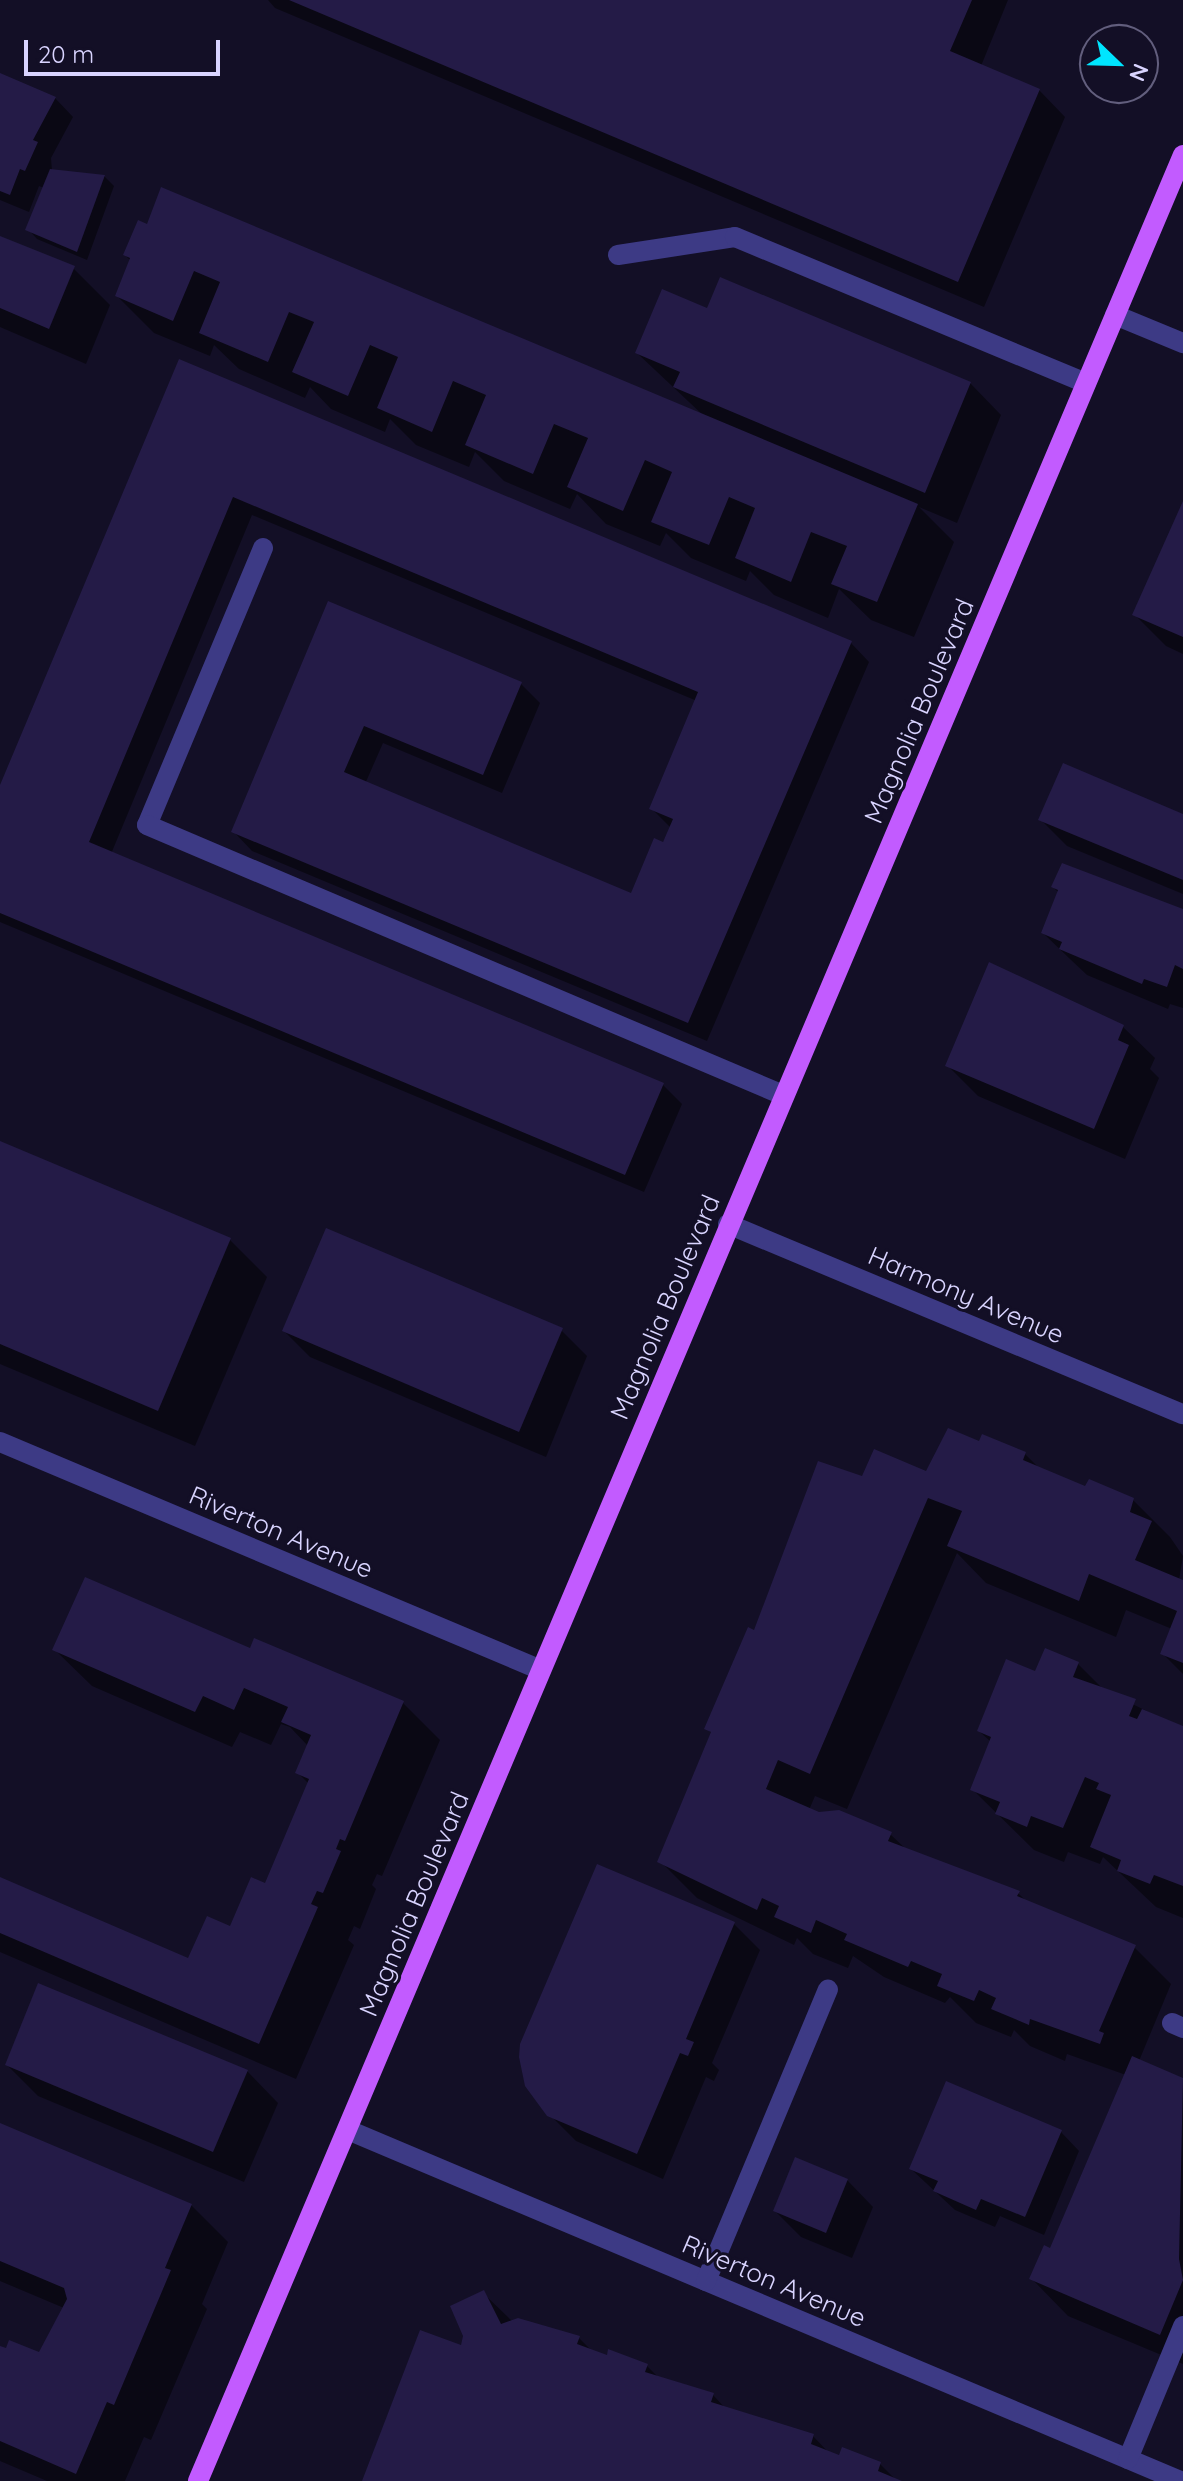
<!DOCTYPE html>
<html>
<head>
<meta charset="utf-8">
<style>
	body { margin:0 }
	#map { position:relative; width:1183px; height:2481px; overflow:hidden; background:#130f26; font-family:Quicksand,sans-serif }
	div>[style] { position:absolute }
	.shadow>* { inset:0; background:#0007 }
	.building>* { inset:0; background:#241b47 }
	.minor>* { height:20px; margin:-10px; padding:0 10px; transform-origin:10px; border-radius:10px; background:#3d3a85 }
	.major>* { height:20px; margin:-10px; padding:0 10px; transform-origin:10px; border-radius:10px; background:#c25bff }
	span { translate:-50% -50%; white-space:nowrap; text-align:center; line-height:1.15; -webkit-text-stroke:6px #130f26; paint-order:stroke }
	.street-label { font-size:26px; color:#d9d4ff }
	.north { position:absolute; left:1079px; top:24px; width:80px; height:80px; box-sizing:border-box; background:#130f26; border:2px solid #625e7d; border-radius:50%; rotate:113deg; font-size:22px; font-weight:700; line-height:32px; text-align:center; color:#d9d4ff }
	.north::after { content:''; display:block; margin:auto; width:28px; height:36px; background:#00e5ff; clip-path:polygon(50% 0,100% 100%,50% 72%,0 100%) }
	.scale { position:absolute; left:24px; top:40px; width:196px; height:36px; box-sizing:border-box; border:4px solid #d9d4ff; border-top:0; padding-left:10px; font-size:24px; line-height:28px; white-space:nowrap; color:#d9d4ff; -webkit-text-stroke:6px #130f26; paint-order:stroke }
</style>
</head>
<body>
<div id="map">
	<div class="shadow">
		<div style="clip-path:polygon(268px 0,1008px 0,981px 66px,1039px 90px,1065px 117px,984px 307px,275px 8px)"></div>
		<div style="clip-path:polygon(0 75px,55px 98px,73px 117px,51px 158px,52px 171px,104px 176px,114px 186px,87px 260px,37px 239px,28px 229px,44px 188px,39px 186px,29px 212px,0 200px)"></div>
		<div style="clip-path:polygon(139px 222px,706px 418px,637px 353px,708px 310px,970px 383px,1001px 415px,957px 523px,919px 507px,954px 542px,914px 637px,871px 620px,839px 589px,828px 618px,774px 595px,750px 571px,746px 581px,691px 558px,666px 533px,660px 546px,606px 524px,577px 494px,570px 509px,504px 481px,475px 452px,469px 467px,416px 445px,390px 419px,385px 432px,331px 409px,310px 387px,305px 398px,239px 369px,214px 345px,210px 356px,154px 333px,117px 296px,131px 261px,125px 255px)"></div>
		<div style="clip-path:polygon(0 238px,73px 268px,110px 305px,86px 364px,0 327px)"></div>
		<div style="clip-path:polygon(180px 361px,851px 643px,869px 662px,707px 1041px,252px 851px,234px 832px,329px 604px,521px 684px,540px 703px,502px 793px,383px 743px,365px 784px,632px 896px,671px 828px,651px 808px,697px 701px,252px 515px,111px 854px,663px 1085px,682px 1104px,644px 1192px,0 922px,0 790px)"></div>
		<div style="clip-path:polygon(1183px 506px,1183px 654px,1166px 646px,1135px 615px)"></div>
		<div style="clip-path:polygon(1183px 816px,1183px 894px,1067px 846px,1041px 820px)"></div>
		<div style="clip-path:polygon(1053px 887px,1183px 912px,1183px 1008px,1170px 1004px,1168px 1009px,1087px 975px,1070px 959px,1043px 933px,1059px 893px)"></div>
		<div style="clip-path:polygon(990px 965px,1123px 1027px,1155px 1058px,1150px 1069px,1159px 1078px,1125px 1159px,978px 1096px,947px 1065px)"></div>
		<div style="clip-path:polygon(0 1143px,230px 1240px,267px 1277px,195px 1446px,0 1364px)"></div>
		<div style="clip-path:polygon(561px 1330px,587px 1356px,546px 1457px,310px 1357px,284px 1331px)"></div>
		<div style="clip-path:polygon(980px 1444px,1025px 1454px,1040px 1469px,1086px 1489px,1133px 1500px,1170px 1537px,1183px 1556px,1179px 1580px,1183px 1582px,1183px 1674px,1163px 1654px,1172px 1629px,1126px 1610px,1116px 1637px,986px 1583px,957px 1553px,847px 1809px,815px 1796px,809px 1810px,890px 1834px,908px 1851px,1018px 1893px,1028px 1903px,1134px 1947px,1171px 1984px,1139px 2061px,1183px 2080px,1183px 2364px,1068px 2316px,1032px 2279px,1051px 2250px,1126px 2075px,1067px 2054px,1065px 2061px,1030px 2046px,1014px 2030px,1011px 2037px,976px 2023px,950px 1997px,945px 2003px,884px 1977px,853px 1956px,848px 1968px,813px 1954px,797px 1938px,794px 1945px,697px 1898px,660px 1861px,713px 1734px,707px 1729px,755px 1632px,864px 1478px,927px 1473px)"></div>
		<div style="clip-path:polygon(55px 1650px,251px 1650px,403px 1703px,440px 1740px,382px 1876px,377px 1874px,372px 1885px,376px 1889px,360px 1929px,354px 1926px,348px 1940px,354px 1945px,296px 2079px,0 1952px,0 1880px,189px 1961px,231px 1929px,266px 1886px,309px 1784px,297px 1772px,308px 1746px,290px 1727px,281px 1724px,271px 1745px,240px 1732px,232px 1747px,92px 1686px)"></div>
		<div style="clip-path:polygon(1078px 1664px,1104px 1690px,1183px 1729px,1183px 1918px,1156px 1907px,1103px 1857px,1100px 1864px,1068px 1852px,1064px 1862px,1034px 1850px,972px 1789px,991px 1742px,979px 1731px,1036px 1673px)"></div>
		<div style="clip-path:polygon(598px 1866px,734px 1924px,760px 1950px,712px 2063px,719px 2070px,714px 2081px,706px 2077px,663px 2179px,576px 2141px,549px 2114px)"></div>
		<div style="clip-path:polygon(7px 2065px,247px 2071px,278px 2103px,244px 2182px,38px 2096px)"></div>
		<div style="clip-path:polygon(0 2125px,191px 2205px,228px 2242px,202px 2304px,207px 2309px,151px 2440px,144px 2437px,125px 2481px,47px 2481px,0 2461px,0 2348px,40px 2355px,64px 2308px,0 2281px)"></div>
		<div style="clip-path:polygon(1061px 2132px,1079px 2151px,1044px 2235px,1000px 2216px,995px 2227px,955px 2210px,911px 2169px)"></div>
		<div style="clip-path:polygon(847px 2180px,873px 2207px,852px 2258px,801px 2237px,775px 2211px)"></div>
		<div style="clip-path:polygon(483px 2293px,513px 2322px,579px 2338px,593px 2352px,647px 2366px,659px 2378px,713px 2395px,726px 2409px,813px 2436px,830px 2454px,880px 2464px,897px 2481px,365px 2481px,462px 2348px)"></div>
	</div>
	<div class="building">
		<div style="clip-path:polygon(289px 0,972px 0,950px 51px,1040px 89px,958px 282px)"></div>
		<div style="clip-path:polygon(0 73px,56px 97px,33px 140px,38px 142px,25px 171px,20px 169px,10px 195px,0 191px)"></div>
		<div style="clip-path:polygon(50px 169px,105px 175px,77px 252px,25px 230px)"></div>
		<div style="clip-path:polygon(161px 187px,918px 504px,877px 602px,831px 584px,847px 546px,811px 532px,791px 582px,735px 558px,755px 508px,729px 497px,709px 545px,651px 522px,672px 472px,645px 460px,623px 511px,567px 487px,588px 438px,554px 424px,533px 474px,465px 445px,486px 395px,453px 381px,432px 432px,377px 408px,398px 357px,370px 345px,348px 396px,292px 372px,314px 322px,289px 312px,268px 362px,199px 333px,220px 282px,194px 271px,173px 321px,115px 296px,130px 258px,123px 255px,138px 220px,147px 224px)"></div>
		<div style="clip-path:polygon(0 236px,75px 266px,49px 329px,0 308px)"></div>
		<div style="clip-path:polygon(720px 277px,971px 382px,925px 493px,673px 387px,680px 372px,635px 353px,662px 289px,707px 308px)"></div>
		<div style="clip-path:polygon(179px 359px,852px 641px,688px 1023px,231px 832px,328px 601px,522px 682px,483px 775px,364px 726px,344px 772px,631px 893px,654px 838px,663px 842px,673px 819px,649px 809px,698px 692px,233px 497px,89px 842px,664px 1083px,625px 1175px,0 913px,0 785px)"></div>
		<div style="clip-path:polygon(1183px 501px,1183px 637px,1132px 615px)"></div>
		<div style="clip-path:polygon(1063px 763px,1183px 814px,1183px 880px,1038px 820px)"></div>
		<div style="clip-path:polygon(1062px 863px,1183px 909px,1183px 969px,1175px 965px,1167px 987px,1144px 979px,1142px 984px,1059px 949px,1062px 942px,1041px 933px,1058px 890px,1051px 887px)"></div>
		<div style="clip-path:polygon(989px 962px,1124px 1025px,1118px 1040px,1129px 1045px,1094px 1129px,945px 1066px)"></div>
		<div style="clip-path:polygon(0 1141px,231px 1238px,158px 1411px,0 1344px)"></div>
		<div style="clip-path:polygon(326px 1228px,563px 1328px,519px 1432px,282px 1331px)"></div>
		<div style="clip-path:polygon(948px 1428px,979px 1441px,982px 1434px,1026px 1452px,1023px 1460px,1085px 1486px,1089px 1479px,1134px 1498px,1130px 1512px,1152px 1521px,1135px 1560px,1183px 1580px,1183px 1663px,1160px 1654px,1177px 1611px,1089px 1574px,1079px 1601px,947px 1546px,962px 1511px,928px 1498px,810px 1774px,778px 1760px,766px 1789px,819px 1812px,839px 1810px,892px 1832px,888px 1841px,1020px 1891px,1017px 1896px,1136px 1945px,1099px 2031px,1104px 2033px,1100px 2044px,1030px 2019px,1029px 2025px,991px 2009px,996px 1998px,979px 1990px,974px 2001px,937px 1986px,942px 1974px,911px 1961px,908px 1967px,844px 1940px,847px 1934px,816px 1920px,811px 1933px,774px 1917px,779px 1906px,762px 1898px,757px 1910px,657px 1862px,711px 1732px,704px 1729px,748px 1627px,754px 1630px,818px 1461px,862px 1476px,874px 1449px,926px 1471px)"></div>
		<div style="clip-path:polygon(85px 1577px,250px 1648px,254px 1638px,404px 1701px,345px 1841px,340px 1839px,336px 1849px,341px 1851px,323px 1893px,317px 1891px,311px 1904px,318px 1907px,259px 2044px,0 1933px,0 1877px,188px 1958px,207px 1916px,230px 1926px,251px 1877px,265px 1883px,309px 1779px,295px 1773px,311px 1735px,281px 1722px,288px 1707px,244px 1688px,234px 1710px,203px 1696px,195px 1712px,52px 1650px)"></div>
		<div style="clip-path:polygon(1045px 1648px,1079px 1662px,1073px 1677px,1136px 1699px,1129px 1716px,1137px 1719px,1142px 1709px,1183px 1726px,1183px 1886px,1154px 1875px,1150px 1884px,1117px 1871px,1121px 1860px,1090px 1847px,1111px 1795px,1096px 1789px,1099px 1783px,1085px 1777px,1063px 1828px,1031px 1816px,1027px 1827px,995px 1814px,1000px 1802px,970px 1790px,991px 1737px,977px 1731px,1006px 1659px,1035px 1671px)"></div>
		<div style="clip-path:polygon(597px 1864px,735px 1922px,686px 2039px,694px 2042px,688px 2056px,680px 2053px,637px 2154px,547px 2116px,525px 2086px,519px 2057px,520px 2044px)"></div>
		<div style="clip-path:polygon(38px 1983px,248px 2070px,213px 2152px,5px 2065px)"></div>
		<div style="clip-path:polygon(1132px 2056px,1183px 2078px,1179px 2259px,1183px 2280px,1160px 2335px,1029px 2279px,1044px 2245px,1050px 2248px)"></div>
		<div style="clip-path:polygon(946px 2081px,1062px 2130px,1025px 2217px,981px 2199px,976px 2210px,933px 2191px,938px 2181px,909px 2169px)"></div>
		<div style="clip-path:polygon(0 2123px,192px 2204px,165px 2268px,171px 2270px,114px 2405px,107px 2402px,76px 2474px,0 2441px,0 2346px,6px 2348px,9px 2340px,39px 2352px,67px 2299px,64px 2288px,0 2261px)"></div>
		<div style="clip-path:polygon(795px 2157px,848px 2179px,826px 2233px,773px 2211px)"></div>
		<div style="clip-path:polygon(484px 2290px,501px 2324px,518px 2318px,580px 2336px,577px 2344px,607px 2355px,608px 2349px,648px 2364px,645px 2372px,714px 2393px,711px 2402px,814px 2434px,811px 2444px,839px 2455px,842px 2447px,881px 2462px,878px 2471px,902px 2481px,362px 2481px,420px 2330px,461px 2345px,463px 2336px,450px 2306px)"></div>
	</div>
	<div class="minor">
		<div style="left:618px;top:255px;width:118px;rotate:-8.7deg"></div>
		<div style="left:735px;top:237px;width:380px;rotate:22.6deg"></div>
		<div style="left:1115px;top:315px;width:74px;rotate:22.4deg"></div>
		<div style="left:263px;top:548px;width:300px;rotate:112.7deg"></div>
		<div style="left:147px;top:825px;width:691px;rotate:23deg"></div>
		<div style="left:728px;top:1224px;width:493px;rotate:22.7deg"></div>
		<div style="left:0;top:1442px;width:587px;rotate:22.85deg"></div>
		<div style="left:1172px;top:2023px;width:12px;rotate:24deg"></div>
		<div style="left:348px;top:2130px;width:903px;rotate:22.87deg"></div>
		<div style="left:706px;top:2281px;width:316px;rotate:-67.3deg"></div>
		<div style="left:1128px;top:2459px;width:144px;rotate:-67.5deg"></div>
	</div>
	<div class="major">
		<div style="left:198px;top:2481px;width:2526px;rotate:-67.05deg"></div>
	</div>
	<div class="street-label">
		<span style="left:919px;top:711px;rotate:-67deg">Magnolia Boulevard</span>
		<span style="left:966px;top:1295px;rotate:23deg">Harmony Avenue</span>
		<span style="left:665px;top:1307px;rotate:-67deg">Magnolia Boulevard</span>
		<span style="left:281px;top:1532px;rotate:23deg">Riverton Avenue</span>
		<span style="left:414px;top:1904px;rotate:-67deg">Magnolia Boulevard</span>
		<span style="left:774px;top:2281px;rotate:23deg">Riverton Avenue</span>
	</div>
	<div class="north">N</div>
	<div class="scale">20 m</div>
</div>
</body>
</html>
